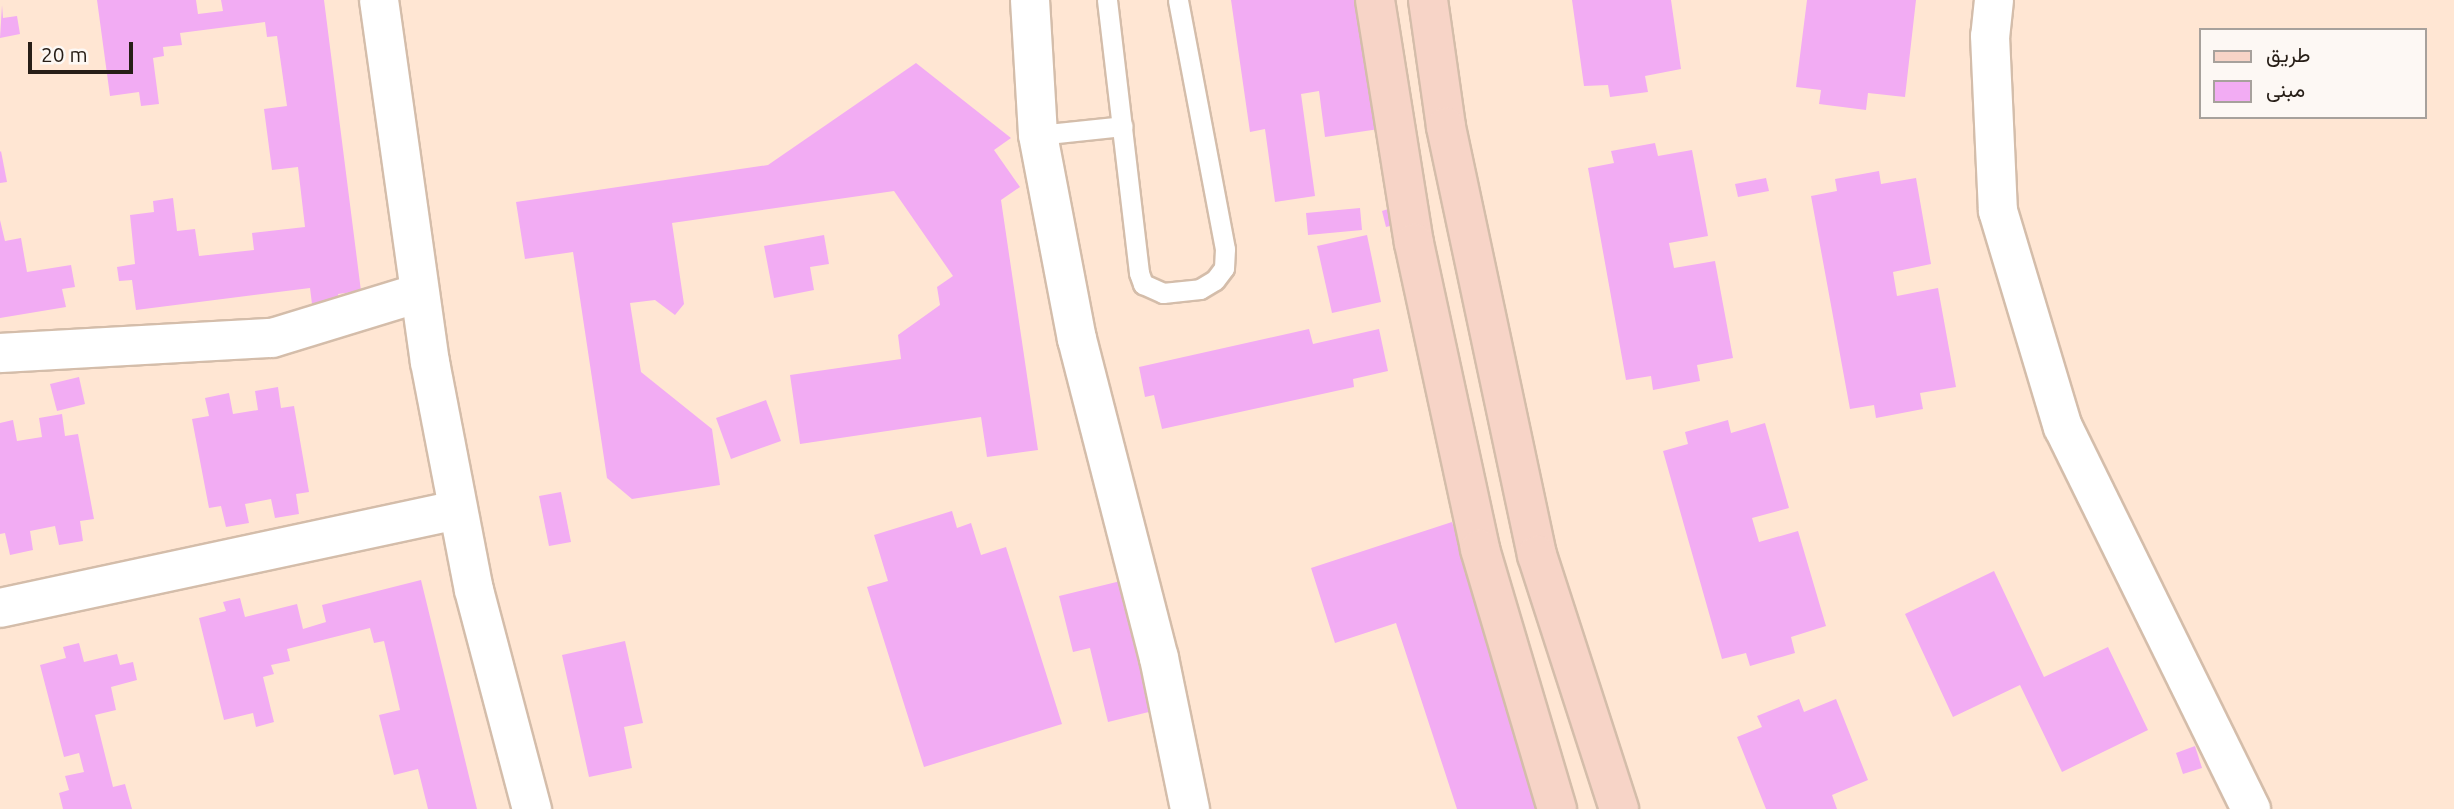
<!DOCTYPE html>
<html>
<head>
<meta charset="utf-8">
<style>
	body { margin:0 }
	#map { position:relative; width:2454px; height:809px; overflow:hidden; background:#ffe6d3; font-family:Ubuntu,Vazirmatn,sans-serif }
	div>[style] { position:absolute }
	.building>* { inset:0; background:#f2acf3 }
	.roads { filter:drop-shadow(2px 0 #d4bdaa) drop-shadow(-2px 0 #d4bdaa) drop-shadow(0 2px #d4bdaa) drop-shadow(0 -2px #d4bdaa) }
	.lane>* { height:19px; margin:-9.5px; padding:0 9.5px; transform-origin:9.5px; border-radius:9.5px; background:#fff }
	.street>* { height:38px; margin:-19px; padding:0 19px; transform-origin:19px; border-radius:19px; background:#fff }
	.secondary>* { height:38px; margin:-19px; padding:0 19px; transform-origin:19px; border-radius:19px; background:#f7d4c7 }
	span { translate:-50% -50%; white-space:nowrap; text-align:center; line-height:1.15; -webkit-text-stroke:7px #fdf8f4; paint-order:stroke }
	.legend { position:absolute; left:2199px; top:28px; width:228px; height:91px; box-sizing:border-box; background:#fdf8f4; border:2px solid #a7a19c; margin:0; padding:9px 12px; list-style:none; font-size:21px; color:#271e17 }
	.legend li { display:flex; align-items:center; gap:14px; height:35px }
	.legend b { width:35px; border:2px solid #a7a19c }
	.scale { position:absolute; left:28px; top:42px; width:105px; height:32px; box-sizing:border-box; border:4px solid #271e17; border-top:0; padding-left:9px; font-size:21px; line-height:24px; white-space:nowrap; color:#271e17; -webkit-text-stroke:5px #fdf8f4; paint-order:stroke }
</style>
</head>
<body>
<div id="map">
	<div class="building">
		<div style="clip-path:polygon(97px 0,196px 0,198px 14px,223px 11px,221px 0,324px 0,361px 291px,338px 294px,340px 309px,313px 312px,310px 288px,136px 310px,132px 280px,119px 281px,117px 267px,135px 264px,130px 215px,154px 212px,153px 201px,173px 198px,177px 231px,195px 229px,199px 256px,254px 250px,252px 233px,305px 227px,298px 167px,272px 170px,264px 109px,287px 106px,277px 36px,267px 37px,265px 22px,180px 33px,182px 45px,163px 47px,164px 56px,153px 58px,159px 104px,141px 106px,139px 92px,110px 96px)"></div>
		<div style="clip-path:polygon(1231px 0,1361px 0,1379px 129px,1325px 137px,1319px 91px,1301px 94px,1315px 196px,1275px 202px,1265px 129px,1250px 132px)"></div>
		<div style="clip-path:polygon(1572px 0,1671px 0,1681px 69px,1645px 76px,1648px 92px,1610px 97px,1608px 85px,1584px 86px)"></div>
		<div style="clip-path:polygon(1807px 0,1916px 0,1905px 97px,1868px 93px,1866px 110px,1819px 104px,1821px 90px,1796px 87px)"></div>
		<div style="clip-path:polygon(2px 5px,3px 18px,17px 16px,20px 34px,0 38px)"></div>
		<div style="clip-path:polygon(916px 63px,1011px 138px,994px 150px,1020px 187px,1001px 200px,1038px 450px,987px 457px,981px 417px,800px 444px,790px 375px,901px 359px,898px 335px,940px 305px,937px 287px,953px 276px,894px 191px,672px 223px,684px 304px,675px 315px,655px 300px,630px 303px,641px 372px,712px 429px,720px 485px,632px 499px,607px 478px,573px 252px,525px 259px,516px 202px,768px 165px)"></div>
		<div style="clip-path:polygon(1655px 143px,1658px 156px,1692px 150px,1708px 236px,1669px 243px,1674px 268px,1715px 261px,1733px 358px,1697px 365px,1700px 381px,1653px 390px,1651px 376px,1626px 380px,1588px 168px,1614px 163px,1611px 151px)"></div>
		<div style="clip-path:polygon(1px 151px,7px 182px,0 183px,0 152px)"></div>
		<div style="clip-path:polygon(1879px 171px,1881px 184px,1916px 178px,1931px 264px,1893px 272px,1897px 296px,1938px 288px,1956px 387px,1920px 393px,1923px 409px,1876px 418px,1874px 405px,1850px 409px,1811px 196px,1837px 191px,1835px 179px)"></div>
		<div style="clip-path:polygon(1766px 178px,1769px 191px,1738px 197px,1735px 184px)"></div>
		<div style="clip-path:polygon(1400px 205px,1405px 222px,1386px 227px,1382px 211px)"></div>
		<div style="clip-path:polygon(1360px 208px,1362px 230px,1308px 235px,1306px 213px)"></div>
		<div style="clip-path:polygon(0 220px,5px 241px,21px 238px,27px 272px,71px 265px,75px 287px,62px 289px,66px 307px,0 318px)"></div>
		<div style="clip-path:polygon(824px 235px,829px 264px,810px 267px,814px 290px,774px 298px,764px 246px)"></div>
		<div style="clip-path:polygon(1367px 235px,1381px 302px,1332px 313px,1317px 246px)"></div>
		<div style="clip-path:polygon(1309px 329px,1313px 344px,1379px 329px,1388px 371px,1353px 379px,1354px 387px,1162px 429px,1154px 395px,1145px 397px,1139px 367px)"></div>
		<div style="clip-path:polygon(79px 377px,85px 404px,57px 411px,50px 384px)"></div>
		<div style="clip-path:polygon(278px 387px,281px 408px,294px 406px,309px 492px,296px 494px,299px 514px,275px 518px,271px 499px,245px 504px,249px 523px,226px 527px,221px 506px,209px 508px,192px 419px,209px 416px,205px 398px,229px 393px,233px 414px,258px 410px,255px 391px)"></div>
		<div style="clip-path:polygon(766px 400px,781px 441px,731px 459px,716px 418px)"></div>
		<div style="clip-path:polygon(62px 414px,65px 436px,78px 434px,94px 519px,80px 521px,83px 541px,59px 545px,55px 526px,30px 531px,33px 550px,10px 555px,5px 533px,0 534px,0 423px,13px 420px,17px 441px,42px 437px,39px 418px)"></div>
		<div style="clip-path:polygon(1728px 420px,1731px 433px,1765px 423px,1789px 508px,1752px 518px,1759px 542px,1798px 531px,1826px 626px,1791px 637px,1795px 653px,1750px 666px,1746px 653px,1722px 659px,1663px 451px,1688px 444px,1685px 432px)"></div>
		<div style="clip-path:polygon(561px 492px,571px 542px,549px 546px,539px 496px)"></div>
		<div style="clip-path:polygon(952px 511px,957px 528px,971px 523px,981px 555px,1006px 547px,1062px 724px,924px 767px,867px 587px,888px 581px,874px 535px)"></div>
		<div style="clip-path:polygon(1452px 522px,1546px 809px,1457px 809px,1396px 623px,1335px 643px,1311px 568px)"></div>
		<div style="clip-path:polygon(1994px 571px,2044px 677px,2108px 647px,2148px 730px,2062px 772px,2020px 685px,1953px 717px,1905px 614px)"></div>
		<div style="clip-path:polygon(1129px 579px,1161px 709px,1108px 722px,1090px 648px,1073px 652px,1059px 596px)"></div>
		<div style="clip-path:polygon(421px 580px,477px 809px,428px 809px,418px 769px,394px 775px,379px 715px,400px 710px,384px 641px,374px 643px,370px 628px,287px 649px,290px 661px,271px 665px,274px 674px,263px 677px,274px 722px,256px 727px,253px 713px,224px 720px,199px 618px,226px 611px,223px 602px,240px 598px,245px 617px,297px 604px,303px 629px,326px 622px,322px 605px)"></div>
		<div style="clip-path:polygon(625px 641px,643px 723px,624px 727px,632px 768px,589px 777px,562px 655px)"></div>
		<div style="clip-path:polygon(79px 643px,84px 662px,117px 654px,120px 665px,133px 662px,137px 680px,111px 687px,116px 710px,95px 715px,113px 787px,125px 784px,132px 809px,63px 809px,59px 793px,69px 790px,65px 776px,84px 772px,79px 753px,64px 757px,40px 665px,66px 658px,63px 647px)"></div>
		<div style="clip-path:polygon(1799px 699px,1804px 712px,1836px 699px,1868px 780px,1832px 795px,1837px 809px,1766px 809px,1737px 737px,1762px 727px,1757px 716px)"></div>
		<div style="clip-path:polygon(2195px 746px,2202px 768px,2183px 774px,2176px 753px)"></div>
	</div>
	<div class="roads">
		<div class="lane">
			<div style="left:1107px;top:0;width:275px;rotate:83.3deg"></div>
			<div style="left:1139px;top:273px;width:12px;rotate:70deg"></div>
			<div style="left:1143px;top:284px;width:22px;rotate:24deg"></div>
			<div style="left:1163px;top:293px;width:37px;rotate:-6deg"></div>
			<div style="left:1200px;top:289px;width:17px;rotate:-31deg"></div>
			<div style="left:1215px;top:280px;width:15px;rotate:-53deg"></div>
			<div style="left:1224px;top:268px;width:19px;rotate:-87deg"></div>
			<div style="left:1225px;top:249px;width:253px;rotate:-100.7deg"></div>
			<div style="left:1038px;top:135px;width:85px;rotate:-6deg"></div>
		</div>
		<div class="street">
			<div style="left:379px;top:0;width:366px;rotate:82deg"></div>
			<div style="left:430px;top:362px;width:232px;rotate:79.1deg"></div>
			<div style="left:474px;top:590px;width:227px;rotate:75.2deg"></div>
			<div style="left:1030px;top:0;width:135px;rotate:86.6deg"></div>
			<div style="left:1038px;top:135px;width:208px;rotate:79.2deg"></div>
			<div style="left:1077px;top:339px;width:329px;rotate:75.6deg"></div>
			<div style="left:1159px;top:658px;width:154px;rotate:78.4deg"></div>
			<div style="left:1994px;top:0;width:36px;rotate:96deg"></div>
			<div style="left:1990px;top:36px;width:175px;rotate:87.4deg"></div>
			<div style="left:1998px;top:211px;width:226px;rotate:73.3deg"></div>
			<div style="left:2063px;top:427px;width:426px;rotate:63.8deg"></div>
			<div style="left:0;top:353px;width:272px;rotate:-3.2deg"></div>
			<div style="left:272px;top:338px;width:154px;rotate:-17deg"></div>
			<div style="left:0;top:608px;width:468px;rotate:-12.1deg"></div>
		</div>
		<div class="secondary">
			<div style="left:1375px;top:0;width:246px;rotate:80.9deg"></div>
			<div style="left:1414px;top:243px;width:313px;rotate:77.8deg"></div>
			<div style="left:1480px;top:549px;width:271px;rotate:73.5deg"></div>
			<div style="left:1428px;top:0;width:128px;rotate:81.9deg"></div>
			<div style="left:1446px;top:127px;width:438px;rotate:78deg"></div>
			<div style="left:1537px;top:555px;width:267px;rotate:72.1deg"></div>
		</div>
	</div>
	<ul class="legend">
	<li><b style="height:9px;background:#f7d4c7"></b>طريق</li>
	<li><b style="height:19px;background:#f2acf3"></b>مبنى</li>
	</ul>
	<div class="scale">20 m</div>
</div>
</body>
</html>
